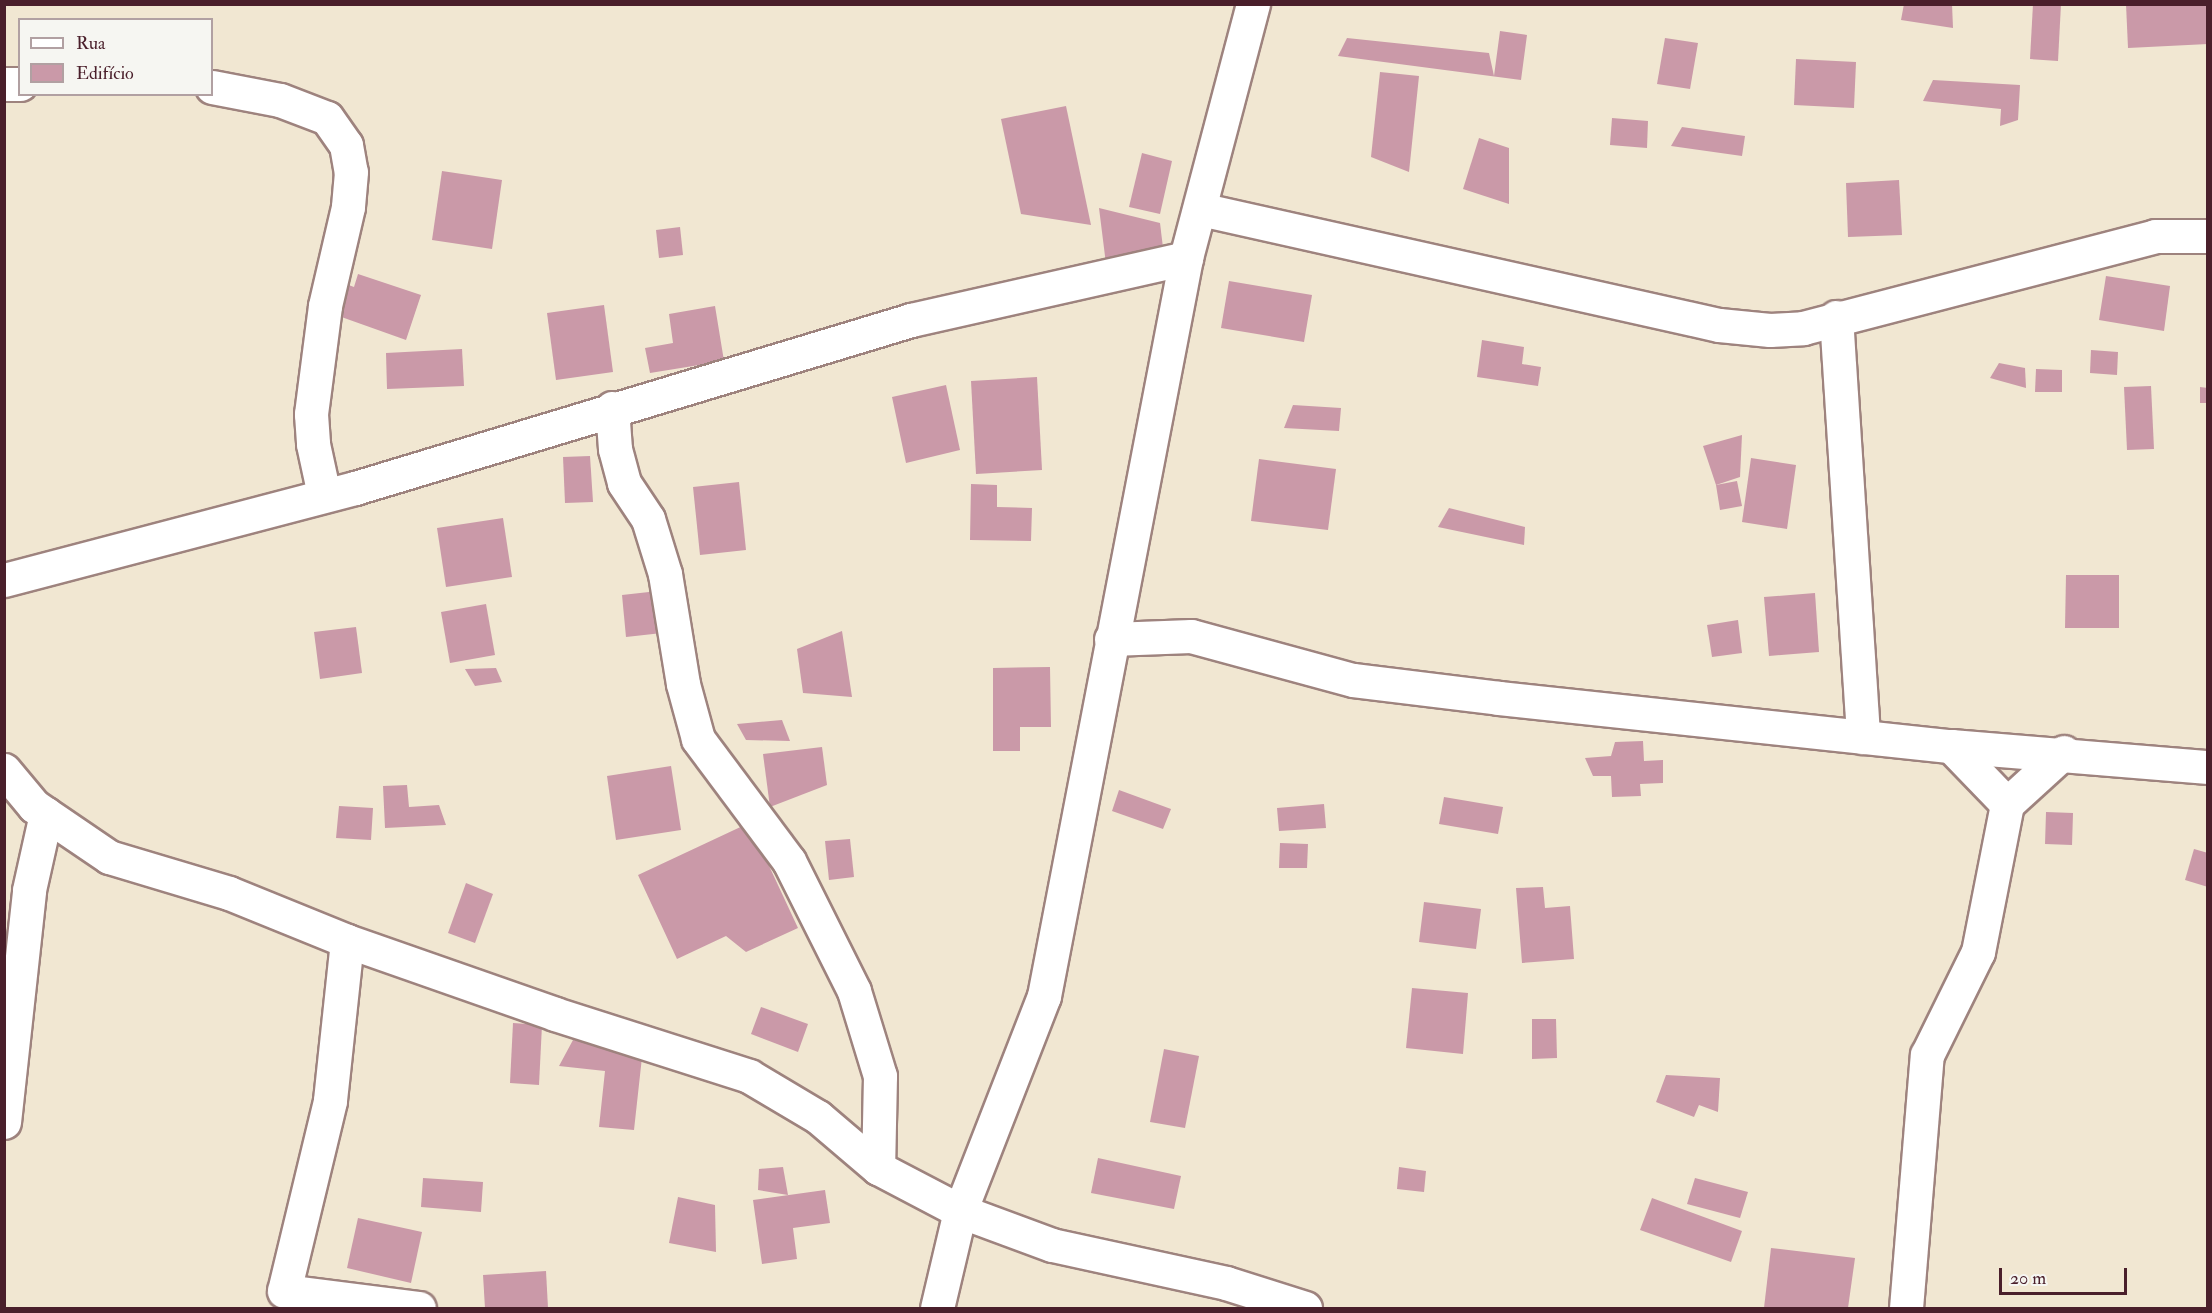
<!DOCTYPE html>
<html>
<head>
<meta charset="utf-8">
<style>
	body { margin:0 }
	#map { position:relative; width:2212px; height:1313px; overflow:hidden; background:#f1e7d2; font-family:"IM FELL Double Pica",serif }
	div>[style] { position:absolute }
	.building>* { inset:0; background:#ca99a8 }
	.roads { filter:drop-shadow(2px 0 #9e837e) drop-shadow(-2px 0 #9e837e) drop-shadow(0 2px #9e837e) drop-shadow(0 -2px #9e837e) }
	.minor>* { height:33px; margin:-16.5px; padding:0 16.5px; transform-origin:16.5px; border-radius:16.5px; background:#fff }
	span { translate:-50% -50%; white-space:nowrap; text-align:center; line-height:1.15; -webkit-text-stroke:5px #f6f6f2; paint-order:stroke }
	.frame { position:absolute; inset:0; border:6px solid #4a1f2b; pointer-events:none }
	.legend { position:absolute; left:18px; top:18px; width:195px; height:78px; box-sizing:border-box; background:#f6f6f2; border:2px solid #b1a0a2; margin:0; padding:8px 10px; list-style:none; font-size:18px; color:#4a1f2b }
	.legend li { display:flex; align-items:center; gap:12px; height:30px }
	.legend b { width:30px; border:2px solid #b1a0a2 }
	.scale { position:absolute; left:1999px; top:1268px; width:128px; height:27px; box-sizing:border-box; border:3px solid #4a1f2b; border-top:0; padding-left:8px; font-size:18px; line-height:21px; white-space:nowrap; color:#4a1f2b; -webkit-text-stroke:4px #f6f6f2; paint-order:stroke }
</style>
</head>
<body>
<div id="map">
	<div class="building">
		<div style="clip-path:polygon(1904px 4px,1952px 4px,1953px 28px,1901px 20px)"></div>
		<div style="clip-path:polygon(2033px 4px,2061px 4px,2058px 61px,2030px 59px)"></div>
		<div style="clip-path:polygon(2126px 4px,2208px 4px,2208px 44px,2128px 48px)"></div>
		<div style="clip-path:polygon(1500px 31px,1527px 35px,1521px 80px,1338px 56px,1347px 38px,1489px 53px,1494px 76px)"></div>
		<div style="clip-path:polygon(1665px 38px,1698px 43px,1690px 89px,1657px 84px)"></div>
		<div style="clip-path:polygon(1796px 59px,1856px 62px,1854px 108px,1794px 105px)"></div>
		<div style="clip-path:polygon(1380px 72px,1419px 76px,1409px 172px,1371px 157px)"></div>
		<div style="clip-path:polygon(1933px 80px,2020px 85px,2018px 120px,2000px 126px,2001px 109px,1923px 101px)"></div>
		<div style="clip-path:polygon(1066px 106px,1091px 225px,1021px 214px,1001px 119px)"></div>
		<div style="clip-path:polygon(1612px 118px,1648px 121px,1647px 148px,1610px 145px)"></div>
		<div style="clip-path:polygon(1682px 127px,1745px 136px,1742px 156px,1671px 146px)"></div>
		<div style="clip-path:polygon(1479px 138px,1509px 148px,1509px 204px,1463px 189px)"></div>
		<div style="clip-path:polygon(1142px 153px,1172px 161px,1160px 214px,1129px 207px)"></div>
		<div style="clip-path:polygon(442px 171px,502px 180px,492px 249px,432px 240px)"></div>
		<div style="clip-path:polygon(1899px 180px,1902px 235px,1848px 237px,1846px 183px)"></div>
		<div style="clip-path:polygon(1099px 208px,1160px 223px,1164px 256px,1106px 264px)"></div>
		<div style="clip-path:polygon(680px 227px,683px 255px,659px 258px,656px 230px)"></div>
		<div style="clip-path:polygon(358px 274px,421px 295px,406px 340px,333px 314px,343px 283px,354px 287px)"></div>
		<div style="clip-path:polygon(2106px 276px,2170px 286px,2164px 331px,2099px 320px)"></div>
		<div style="clip-path:polygon(1229px 281px,1312px 295px,1304px 342px,1221px 328px)"></div>
		<div style="clip-path:polygon(604px 305px,613px 372px,556px 380px,547px 313px)"></div>
		<div style="clip-path:polygon(715px 306px,724px 361px,650px 373px,645px 348px,673px 343px,669px 314px)"></div>
		<div style="clip-path:polygon(1482px 340px,1524px 347px,1522px 364px,1541px 367px,1538px 386px,1477px 377px)"></div>
		<div style="clip-path:polygon(462px 349px,464px 386px,387px 389px,386px 353px)"></div>
		<div style="clip-path:polygon(2091px 350px,2118px 352px,2117px 375px,2090px 373px)"></div>
		<div style="clip-path:polygon(1999px 363px,2025px 368px,2026px 388px,1990px 378px)"></div>
		<div style="clip-path:polygon(2036px 369px,2062px 370px,2062px 392px,2035px 392px)"></div>
		<div style="clip-path:polygon(1037px 377px,1042px 470px,976px 474px,971px 381px)"></div>
		<div style="clip-path:polygon(946px 385px,960px 450px,906px 463px,892px 397px)"></div>
		<div style="clip-path:polygon(2151px 386px,2154px 449px,2127px 450px,2124px 387px)"></div>
		<div style="clip-path:polygon(2200px 387px,2208px 388px,2208px 403px,2200px 403px)"></div>
		<div style="clip-path:polygon(1293px 405px,1341px 408px,1339px 431px,1284px 428px)"></div>
		<div style="clip-path:polygon(1742px 435px,1740px 477px,1716px 485px,1703px 446px)"></div>
		<div style="clip-path:polygon(590px 456px,593px 502px,565px 503px,563px 457px)"></div>
		<div style="clip-path:polygon(1751px 458px,1796px 465px,1787px 529px,1742px 522px)"></div>
		<div style="clip-path:polygon(1259px 459px,1336px 469px,1328px 530px,1251px 521px)"></div>
		<div style="clip-path:polygon(1737px 481px,1742px 506px,1720px 510px,1716px 485px)"></div>
		<div style="clip-path:polygon(739px 482px,746px 550px,700px 555px,693px 487px)"></div>
		<div style="clip-path:polygon(971px 484px,997px 485px,997px 507px,1032px 508px,1031px 541px,970px 540px)"></div>
		<div style="clip-path:polygon(1449px 508px,1525px 527px,1524px 545px,1438px 527px)"></div>
		<div style="clip-path:polygon(503px 518px,512px 577px,446px 587px,437px 528px)"></div>
		<div style="clip-path:polygon(2066px 575px,2119px 575px,2119px 628px,2065px 628px)"></div>
		<div style="clip-path:polygon(658px 591px,662px 633px,626px 637px,622px 595px)"></div>
		<div style="clip-path:polygon(1815px 593px,1819px 652px,1769px 656px,1764px 597px)"></div>
		<div style="clip-path:polygon(486px 604px,495px 655px,450px 663px,441px 612px)"></div>
		<div style="clip-path:polygon(1738px 620px,1742px 653px,1712px 657px,1707px 625px)"></div>
		<div style="clip-path:polygon(356px 627px,362px 673px,320px 679px,314px 632px)"></div>
		<div style="clip-path:polygon(842px 631px,852px 697px,803px 693px,797px 649px)"></div>
		<div style="clip-path:polygon(1050px 667px,1051px 727px,1020px 727px,1020px 751px,993px 751px,993px 668px)"></div>
		<div style="clip-path:polygon(496px 668px,502px 682px,475px 686px,465px 669px)"></div>
		<div style="clip-path:polygon(782px 720px,790px 741px,746px 740px,737px 724px)"></div>
		<div style="clip-path:polygon(1643px 741px,1644px 761px,1663px 760px,1663px 783px,1640px 784px,1641px 796px,1612px 797px,1611px 776px,1593px 776px,1585px 758px,1611px 756px,1615px 742px)"></div>
		<div style="clip-path:polygon(822px 747px,827px 785px,770px 807px,763px 754px)"></div>
		<div style="clip-path:polygon(671px 766px,681px 830px,616px 840px,607px 776px)"></div>
		<div style="clip-path:polygon(407px 785px,409px 807px,439px 805px,446px 825px,385px 828px,383px 786px)"></div>
		<div style="clip-path:polygon(1119px 790px,1171px 809px,1163px 829px,1112px 811px)"></div>
		<div style="clip-path:polygon(1444px 797px,1503px 807px,1498px 834px,1439px 824px)"></div>
		<div style="clip-path:polygon(1324px 804px,1326px 828px,1279px 831px,1277px 808px)"></div>
		<div style="clip-path:polygon(339px 806px,373px 808px,371px 840px,336px 838px)"></div>
		<div style="clip-path:polygon(2046px 812px,2073px 813px,2072px 845px,2045px 844px)"></div>
		<div style="clip-path:polygon(749px 823px,798px 928px,746px 952px,726px 936px,677px 959px,638px 875px)"></div>
		<div style="clip-path:polygon(850px 839px,854px 877px,829px 880px,825px 841px)"></div>
		<div style="clip-path:polygon(1280px 843px,1308px 844px,1307px 868px,1279px 868px)"></div>
		<div style="clip-path:polygon(2194px 849px,2208px 853px,2208px 887px,2185px 880px)"></div>
		<div style="clip-path:polygon(466px 883px,493px 894px,475px 943px,448px 933px)"></div>
		<div style="clip-path:polygon(1543px 887px,1545px 908px,1570px 906px,1574px 959px,1522px 963px,1516px 888px)"></div>
		<div style="clip-path:polygon(1424px 902px,1481px 909px,1476px 949px,1419px 942px)"></div>
		<div style="clip-path:polygon(1412px 988px,1468px 993px,1463px 1054px,1406px 1048px)"></div>
		<div style="clip-path:polygon(761px 1007px,808px 1024px,798px 1052px,751px 1034px)"></div>
		<div style="clip-path:polygon(1532px 1019px,1556px 1019px,1557px 1058px,1532px 1059px)"></div>
		<div style="clip-path:polygon(513px 1023px,542px 1025px,539px 1085px,510px 1083px)"></div>
		<div style="clip-path:polygon(573px 1040px,643px 1048px,634px 1130px,599px 1127px,605px 1071px,559px 1066px)"></div>
		<div style="clip-path:polygon(1164px 1049px,1199px 1056px,1185px 1128px,1150px 1122px)"></div>
		<div style="clip-path:polygon(1666px 1075px,1720px 1078px,1718px 1112px,1699px 1105px,1694px 1117px,1656px 1102px)"></div>
		<div style="clip-path:polygon(1098px 1158px,1181px 1176px,1174px 1209px,1091px 1193px)"></div>
		<div style="clip-path:polygon(783px 1167px,788px 1195px,758px 1190px,759px 1169px)"></div>
		<div style="clip-path:polygon(1399px 1167px,1426px 1171px,1424px 1192px,1397px 1189px)"></div>
		<div style="clip-path:polygon(423px 1178px,483px 1182px,481px 1212px,421px 1207px)"></div>
		<div style="clip-path:polygon(1695px 1178px,1748px 1192px,1740px 1218px,1687px 1204px)"></div>
		<div style="clip-path:polygon(825px 1190px,830px 1223px,793px 1228px,797px 1259px,762px 1264px,753px 1200px)"></div>
		<div style="clip-path:polygon(678px 1197px,715px 1205px,716px 1252px,669px 1243px)"></div>
		<div style="clip-path:polygon(1652px 1198px,1742px 1231px,1731px 1262px,1640px 1230px)"></div>
		<div style="clip-path:polygon(358px 1218px,422px 1232px,411px 1283px,347px 1268px)"></div>
		<div style="clip-path:polygon(1771px 1248px,1855px 1258px,1848px 1308px,1764px 1308px)"></div>
		<div style="clip-path:polygon(546px 1271px,548px 1308px,485px 1308px,483px 1275px)"></div>
	</div>
	<div class="roads">
		<div class="minor">
			<div style="left:1253px;top:4px;width:263px;rotate:104.8deg"></div>
			<div style="left:1186px;top:258px;width:752px;rotate:100.89deg"></div>
			<div style="left:1044px;top:996px;width:231px;rotate:111.3deg"></div>
			<div style="left:960px;top:1211px;width:98px;rotate:20.3deg"></div>
			<div style="left:1052px;top:1245px;width:178px;rotate:12.3deg"></div>
			<div style="left:1226px;top:1283px;width:83px;rotate:17.6deg"></div>
			<div style="left:4px;top:84px;width:16px"></div>
			<div style="left:212px;top:87px;width:69px;rotate:10.8deg"></div>
			<div style="left:280px;top:100px;width:50px;rotate:21deg"></div>
			<div style="left:327px;top:118px;width:33px;rotate:55deg"></div>
			<div style="left:346px;top:145px;width:27px;rotate:80deg"></div>
			<div style="left:351px;top:172px;width:35px;rotate:95deg"></div>
			<div style="left:348px;top:207px;width:102px;rotate:103.1deg"></div>
			<div style="left:325px;top:306px;width:109px;rotate:97.4deg"></div>
			<div style="left:311px;top:414px;width:30px;rotate:86deg"></div>
			<div style="left:313px;top:444px;width:52px;rotate:77.8deg"></div>
			<div style="left:1200px;top:209px;width:532px;rotate:12.6deg"></div>
			<div style="left:1719px;top:325px;width:51px;rotate:5.6deg"></div>
			<div style="left:1770px;top:330px;width:33px;rotate:-3deg"></div>
			<div style="left:1803px;top:328px;width:364px;rotate:-14.6deg"></div>
			<div style="left:2155px;top:236px;width:53px"></div>
			<div style="left:1836px;top:317px;width:421px;rotate:86.3deg"></div>
			<div style="left:612px;top:408px;width:41px;rotate:85.8deg"></div>
			<div style="left:615px;top:449px;width:35px;rotate:75deg"></div>
			<div style="left:624px;top:483px;width:43px;rotate:56.3deg"></div>
			<div style="left:648px;top:519px;width:58px;rotate:72.8deg"></div>
			<div style="left:665px;top:574px;width:111px;rotate:80.7deg"></div>
			<div style="left:683px;top:684px;width:57px;rotate:74.7deg"></div>
			<div style="left:698px;top:739px;width:152px;rotate:53.3deg"></div>
			<div style="left:789px;top:861px;width:145px;rotate:63.4deg"></div>
			<div style="left:854px;top:991px;width:89px;rotate:73deg"></div>
			<div style="left:880px;top:1076px;width:92px;rotate:91.2deg"></div>
			<div style="left:4px;top:580px;width:363px;rotate:-14.7deg"></div>
			<div style="left:355px;top:488px;width:581px;rotate:-16.81deg"></div>
			<div style="left:911px;top:320px;width:282px;rotate:-12.7deg"></div>
			<div style="left:1111px;top:639px;width:80px;rotate:-2.1deg"></div>
			<div style="left:1191px;top:636px;width:168px;rotate:15.2deg"></div>
			<div style="left:1353px;top:680px;width:147px;rotate:7deg"></div>
			<div style="left:1499px;top:698px;width:455px;rotate:6.1deg"></div>
			<div style="left:1951px;top:746px;width:258px;rotate:4.7deg"></div>
			<div style="left:1951px;top:746px;width:81px;rotate:46deg"></div>
			<div style="left:4px;top:770px;width:47px;rotate:50.2deg"></div>
			<div style="left:34px;top:806px;width:91px;rotate:34.2deg"></div>
			<div style="left:109px;top:857px;width:125px;rotate:16.7deg"></div>
			<div style="left:229px;top:893px;width:127px;rotate:22.1deg"></div>
			<div style="left:347px;top:941px;width:220px;rotate:19.3deg"></div>
			<div style="left:555px;top:1014px;width:204px;rotate:17.7deg"></div>
			<div style="left:749px;top:1076px;width:80px;rotate:30.7deg"></div>
			<div style="left:818px;top:1117px;width:79px;rotate:40.4deg"></div>
			<div style="left:878px;top:1168px;width:93px;rotate:27.7deg"></div>
			<div style="left:960px;top:1211px;width:100px;rotate:103.3deg"></div>
			<div style="left:347px;top:941px;width:161px;rotate:96.1deg"></div>
			<div style="left:330px;top:1101px;width:195px;rotate:103.6deg"></div>
			<div style="left:284px;top:1291px;width:136px;rotate:7.2deg"></div>
			<div style="left:4px;top:1122px;width:233px;rotate:-83.8deg"></div>
			<div style="left:29px;top:890px;width:78px;rotate:-77.4deg"></div>
			<div style="left:1906px;top:1308px;width:254px;rotate:-85.3deg"></div>
			<div style="left:1927px;top:1055px;width:115px;rotate:-63.7deg"></div>
			<div style="left:1978px;top:952px;width:151px;rotate:-78.9deg"></div>
			<div style="left:2007px;top:804px;width:77px;rotate:-42.4deg"></div>
		</div>
	</div>
	<div class="frame"></div>
	<ul class="legend">
	<li><b style="height:8px;background:#fff"></b>Rua</li>
	<li><b style="height:16px;background:#ca99a8"></b>Edifício</li>
	</ul>
	<div class="scale">20 m</div>
</div>
</body>
</html>
